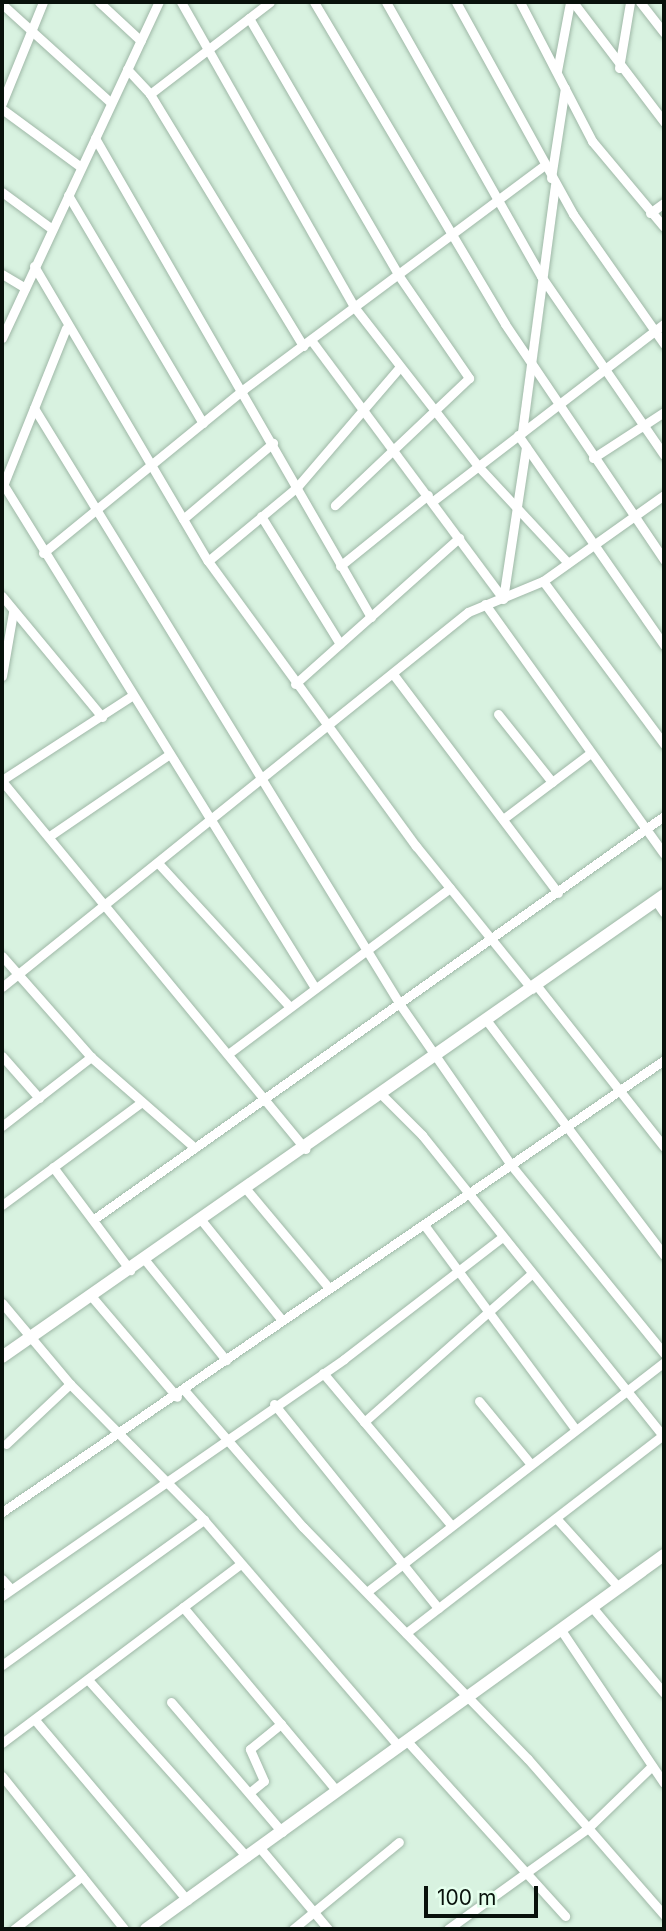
<!DOCTYPE html>
<html>
<head>
<meta charset="utf-8">
<style>
  body { margin:0 }
  #map { position:relative; width:666px; height:1931px; overflow:hidden; background:#d8f2e0; font-family:Inter,sans-serif }
  div>[style] { position:absolute }
  [style*='--x'] { left:calc(var(--x)*1px); top:calc(var(--y)*1px); width:calc(var(--w)*1px); rotate:calc(var(--a)*1deg) }
  .roads { filter:drop-shadow(0 0 2px #9fb8a7) drop-shadow(0 0 2px #9fb8a7) }
  .street>* { height:9px; margin:-4.5px; padding:0 4.5px; transform-origin:4.5px; border-radius:4.5px; background:#fff }
  .secondary>* { height:12px; margin:-6px; padding:0 6px; transform-origin:6px; border-radius:6px; background:#fff }
  span { translate:-50% -50%; white-space:nowrap; text-align:center; line-height:1.15; -webkit-text-stroke:5px #e5ffed; paint-order:stroke }
  .frame { position:absolute; inset:0; border:4px solid #08110b; pointer-events:none }
  .scale { position:absolute; left:424px; top:1886px; width:114px; height:32px; box-sizing:border-box; border:4px solid #08110b; border-top:0; padding-left:9px; font-size:21px; line-height:24px; white-space:nowrap; color:#08110b; -webkit-text-stroke:5px #e5ffed; paint-order:stroke }
</style>
</head>
<body>
<div id="map">
  <div class="roads">
    <div class="street">
      <i style="--x:99;--y:2;--w:57;--a:42.9"></i>
      <i style="--x:181;--y:2;--w:352;--a:60.4"></i>
      <i style="--x:355;--y:308;--w:200;--a:52.1"></i>
      <i style="--x:478;--y:466;--w:132;--a:47.1"></i>
      <i style="--x:314;--y:2;--w:374;--a:59.3"></i>
      <i style="--x:505;--y:324;--w:285;--a:56"></i>
      <i style="--x:386;--y:2;--w:315;--a:60.5"></i>
      <i style="--x:541;--y:276;--w:217;--a:55.5"></i>
      <i style="--x:456;--y:2;--w:242;--a:61.1"></i>
      <i style="--x:573;--y:214;--w:159;--a:55"></i>
      <i style="--x:520;--y:2;--w:157;--a:62.6"></i>
      <i style="--x:592;--y:141;--w:112;--a:50.1"></i>
      <i style="--x:573;--y:2;--w:151;--a:52.8"></i>
      <i style="--x:640;--y:2;--w:39;--a:52"></i>
      <i style="--x:2;--y:4;--w:147;--a:42.2"></i>
      <i style="--x:249;--y:18;--w:298;--a:59.8"></i>
      <i style="--x:399;--y:276;--w:124;--a:55.5"></i>
      <i style="--x:469;--y:378;--w:185;--a:136.5"></i>
      <i style="--x:619;--y:68;--w:67;--a:-80.5"></i>
      <i style="--x:127;--y:69;--w:34;--a:47"></i>
      <i style="--x:150;--y:94;--w:295;--a:58.7"></i>
      <i style="--x:557;--y:71;--w:70;--a:-79.3"></i>
      <i style="--x:150;--y:94;--w:151;--a:-37.5"></i>
      <i style="--x:2;--y:103;--w:109;--a:-67.9"></i>
      <i style="--x:2;--y:109;--w:98;--a:36.3"></i>
      <i style="--x:95;--y:138;--w:553;--a:60.05"></i>
      <i style="--x:551;--y:178;--w:91;--a:-81.2"></i>
      <i style="--x:2;--y:192;--w:62;--a:36.5"></i>
      <i style="--x:68;--y:195;--w:265;--a:59.4"></i>
      <i style="--x:650;--y:213;--w:17;--a:-36"></i>
      <i style="--x:34;--y:266;--w:342;--a:59.5"></i>
      <i style="--x:208;--y:561;--w:353;--a:53.9"></i>
      <i style="--x:416;--y:846;--w:184;--a:51"></i>
      <i style="--x:2;--y:274;--w:27;--a:31"></i>
      <i style="--x:2;--y:338;--w:371;--a:-65"></i>
      <i style="--x:311;--y:340;--w:322;--a:53.4"></i>
      <i style="--x:34;--y:408;--w:702;--a:58.46"></i>
      <i style="--x:401;--y:1006;--w:193;--a:55.3"></i>
      <i style="--x:511;--y:1165;--w:242;--a:50.9"></i>
      <i style="--x:522;--y:432;--w:249;--a:-82.4"></i>
      <i style="--x:518;--y:435;--w:256;--a:55.2"></i>
      <i style="--x:593;--y:458;--w:85;--a:-32.9"></i>
      <i style="--x:3;--y:484;--w:593;--a:58.24"></i>
      <i style="--x:2;--y:488;--w:172;--a:-68.2"></i>
      <i style="--x:433;--y:501;--w:291;--a:-37.5"></i>
      <i style="--x:261;--y:516;--w:150;--a:58.3"></i>
      <i style="--x:183;--y:519;--w:118;--a:-40.2"></i>
      <i style="--x:43;--y:553;--w:259;--a:-39.2"></i>
      <i style="--x:244;--y:389;--w:374;--a:-36.7"></i>
      <i style="--x:208;--y:561;--w:116;--a:-39.7"></i>
      <i style="--x:297;--y:487;--w:158;--a:-49.4"></i>
      <i style="--x:340;--y:566;--w:113;--a:-38.9"></i>
      <i style="--x:543;--y:581;--w:203;--a:53.4"></i>
      <i style="--x:2;--y:596;--w:157;--a:50.4"></i>
      <i style="--x:503;--y:599;--w:154;--a:-81.4"></i>
      <i style="--x:485;--y:604;--w:307;--a:54.4"></i>
      <i style="--x:393;--y:674;--w:274;--a:53"></i>
      <i style="--x:2;--y:676;--w:65;--a:-80.2"></i>
      <i style="--x:295;--y:684;--w:220;--a:-41.7"></i>
      <i style="--x:498;--y:714;--w:87;--a:51.5"></i>
      <i style="--x:2;--y:780;--w:153;--a:-33"></i>
      <i style="--x:2;--y:781;--w:477;--a:50.5"></i>
      <i style="--x:503;--y:819;--w:106;--a:-37"></i>
      <i style="--x:51;--y:835;--w:140;--a:-34.3"></i>
      <i style="--x:158;--y:863;--w:195;--a:47.5"></i>
      <i style="--x:656;--y:901;--w:14;--a:56"></i>
      <i style="--x:2;--y:956;--w:135;--a:48.6"></i>
      <i style="--x:91;--y:1057;--w:138;--a:41.2"></i>
      <i style="--x:537;--y:986;--w:205;--a:51.7"></i>
      <i style="--x:2;--y:987;--w:598;--a:-38.82"></i>
      <i style="--x:468;--y:612;--w:81;--a:-22.5"></i>
      <i style="--x:543;--y:581;--w:148;--a:-35.4"></i>
      <i style="--x:487;--y:1021;--w:293;--a:52.9"></i>
      <i style="--x:228;--y:1054;--w:277;--a:-36.8"></i>
      <i style="--x:2;--y:1056;--w:56;--a:48.6"></i>
      <i style="--x:382;--y:1095;--w:57;--a:45"></i>
      <i style="--x:422;--y:1135;--w:387;--a:51.3"></i>
      <i style="--x:2;--y:1126;--w:113;--a:-37.8"></i>
      <i style="--x:53;--y:1167;--w:129;--a:53.2"></i>
      <i style="--x:247;--y:1190;--w:128;--a:50.1"></i>
      <i style="--x:2;--y:1205;--w:170;--a:-36.4"></i>
      <i style="--x:94;--y:1219;--w:698;--a:-35.26"></i>
      <i style="--x:202;--y:1221;--w:127;--a:51.1"></i>
      <i style="--x:425;--y:1226;--w:252;--a:53.5"></i>
      <i style="--x:145;--y:1260;--w:129;--a:51"></i>
      <i style="--x:92;--y:1297;--w:131;--a:49.6"></i>
      <i style="--x:2;--y:1303;--w:106;--a:50"></i>
      <i style="--x:70;--y:1384;--w:191;--a:45.4"></i>
      <i style="--x:204;--y:1520;--w:299;--a:49.3"></i>
      <i style="--x:323;--y:1373;--w:199;--a:49.9"></i>
      <i style="--x:185;--y:1391;--w:180;--a:49.1"></i>
      <i style="--x:303;--y:1527;--w:323;--a:45.9"></i>
      <i style="--x:528;--y:1759;--w:207;--a:48.9"></i>
      <i style="--x:479;--y:1401;--w:80;--a:50.6"></i>
      <i style="--x:274;--y:1404;--w:262;--a:51.2"></i>
      <i style="--x:364;--y:1422;--w:222;--a:-41.5"></i>
      <i style="--x:6;--y:1444;--w:88;--a:-43.2"></i>
      <i style="--x:2;--y:1512;--w:802;--a:-34.32"></i>
      <i style="--x:556;--y:1518;--w:94;--a:48"></i>
      <i style="--x:2;--y:1579;--w:13;--a:48"></i>
      <i style="--x:368;--y:1591;--w:374;--a:-37.7"></i>
      <i style="--x:2;--y:1596;--w:416;--a:-34.7"></i>
      <i style="--x:344;--y:1359;--w:197;--a:-37.6"></i>
      <i style="--x:183;--y:1607;--w:240;--a:50.1"></i>
      <i style="--x:592;--y:1607;--w:112;--a:50.1"></i>
      <i style="--x:561;--y:1630;--w:184;--a:56.1"></i>
      <i style="--x:406;--y:1633;--w:326;--a:-37.6"></i>
      <i style="--x:2;--y:1665;--w:249;--a:-35.7"></i>
      <i style="--x:90;--y:1682;--w:235;--a:48.1"></i>
      <i style="--x:171;--y:1702;--w:171;--a:49.5"></i>
      <i style="--x:35;--y:1720;--w:236;--a:49.8"></i>
      <i style="--x:407;--y:1741;--w:236;--a:47.9"></i>
      <i style="--x:2;--y:1743;--w:298;--a:-36.9"></i>
      <i style="--x:2;--y:1776;--w:196;--a:51.4"></i>
      <i style="--x:249;--y:1793;--w:19;--a:-39"></i>
      <i style="--x:264;--y:1781;--w:35;--a:-114"></i>
      <i style="--x:250;--y:1749;--w:40;--a:-39"></i>
      <i style="--x:260;--y:1848;--w:106;--a:50"></i>
      <i style="--x:14;--y:1929;--w:86;--a:-37.9"></i>
      <i style="--x:293;--y:1929;--w:137;--a:-39.4"></i>
      <i style="--x:448;--y:1929;--w:173;--a:-35.8"></i>
      <i style="--x:588;--y:1828;--w:89;--a:-44.1"></i>
    </div>
    <div class="secondary">
      <i style="--x:2;--y:1357;--w:807;--a:-34.91"></i>
      <i style="--x:146;--y:1929;--w:639;--a:-35.83"></i>
    </div>
  </div>
  <div class="frame"></div>
  <div class="scale">100 m</div>
</div>
</body>
</html>
